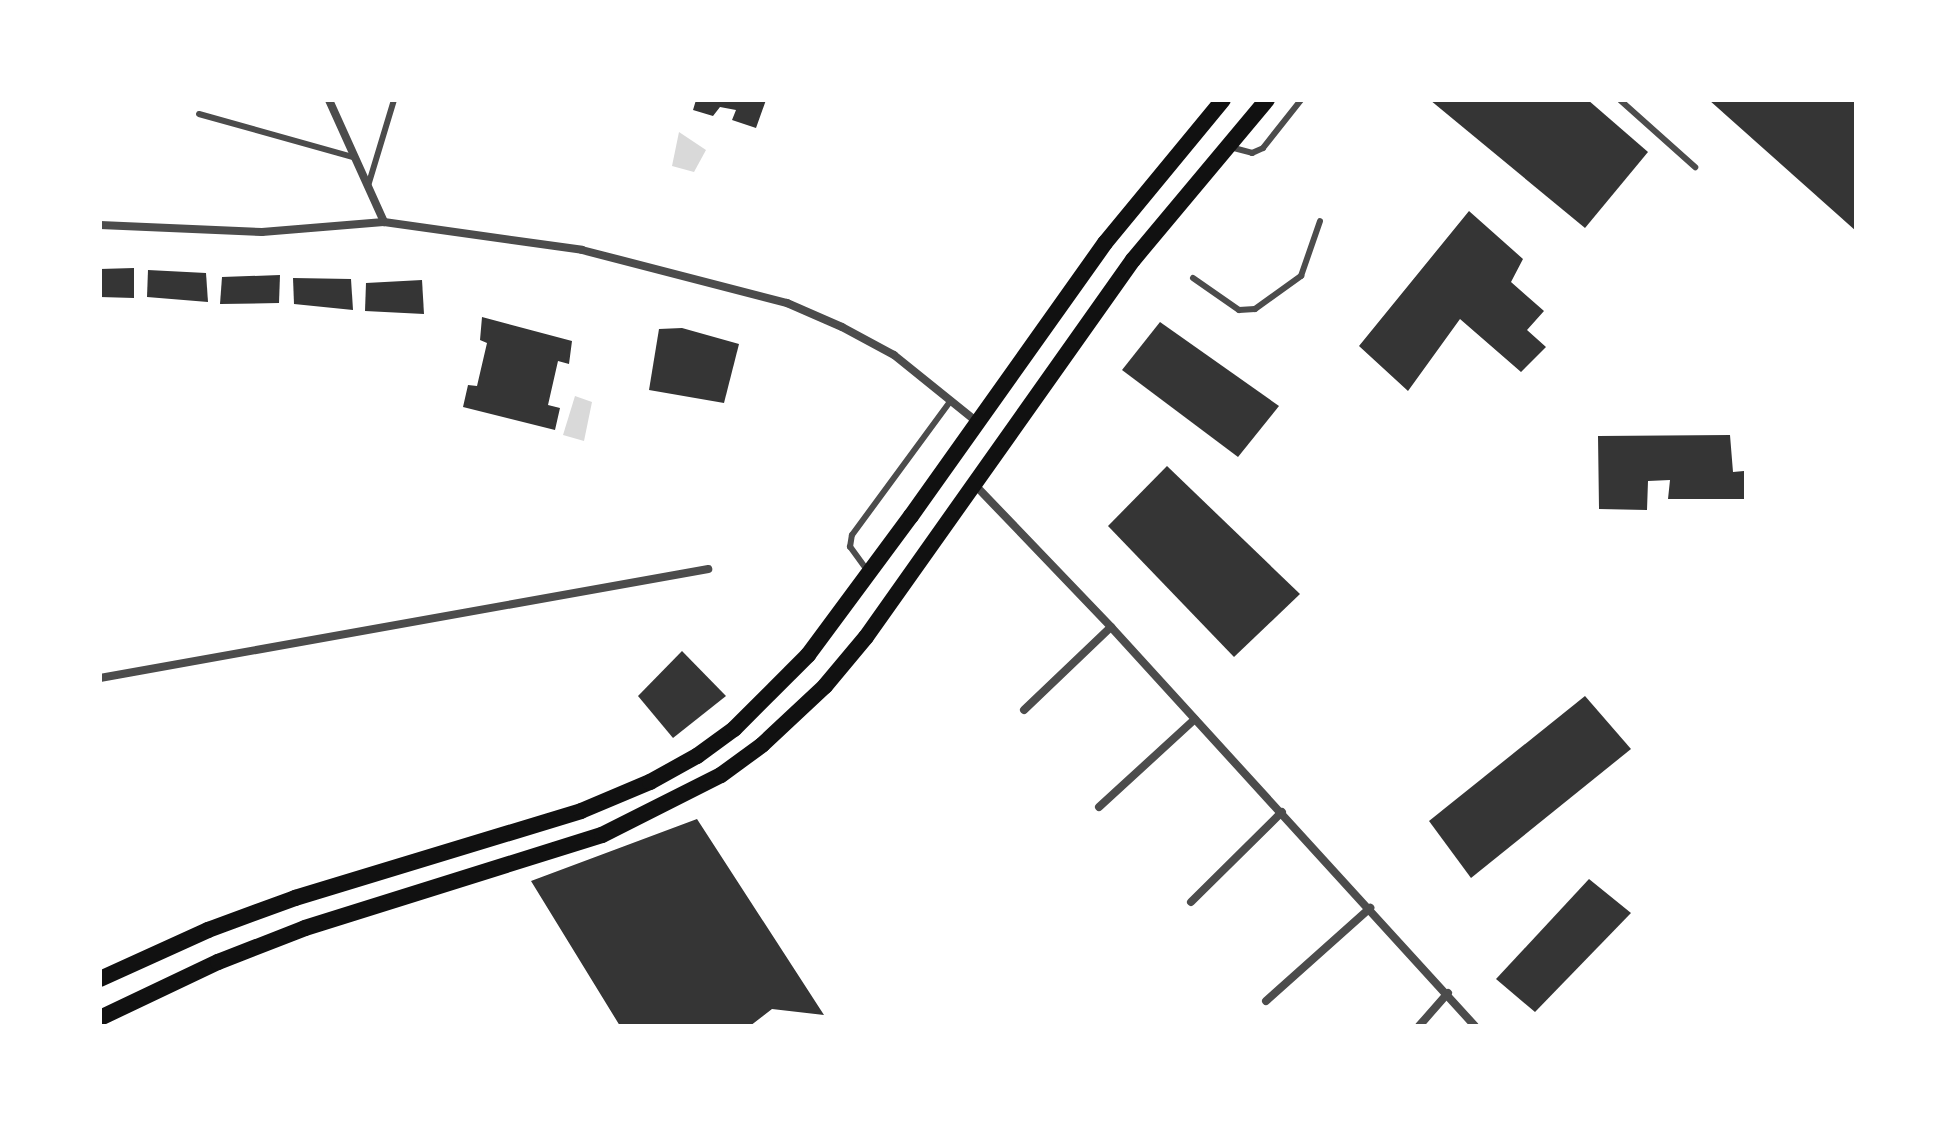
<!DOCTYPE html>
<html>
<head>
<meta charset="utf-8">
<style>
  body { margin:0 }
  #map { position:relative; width:1956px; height:1126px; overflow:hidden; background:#fff; font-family:"Titillium Web",sans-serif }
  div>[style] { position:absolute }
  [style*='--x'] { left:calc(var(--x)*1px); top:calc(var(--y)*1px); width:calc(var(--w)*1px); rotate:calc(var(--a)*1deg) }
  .water>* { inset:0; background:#d9d9d9 }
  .building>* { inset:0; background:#353535 }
  .service>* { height:6px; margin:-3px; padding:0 3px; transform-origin:3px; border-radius:3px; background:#4c4c4c }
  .minor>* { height:8px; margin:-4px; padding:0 4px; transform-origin:4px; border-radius:4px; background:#4c4c4c }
  .secondary>* { height:16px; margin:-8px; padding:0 8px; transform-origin:8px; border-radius:8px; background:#111 }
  span { translate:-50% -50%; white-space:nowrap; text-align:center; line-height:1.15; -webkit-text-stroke:7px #fff; paint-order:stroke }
  .frame { position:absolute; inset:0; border:102px solid #fff; pointer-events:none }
</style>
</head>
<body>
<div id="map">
  <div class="water">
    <i style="clip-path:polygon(679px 132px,706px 150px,694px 172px,672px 166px)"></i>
    <i style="clip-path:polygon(575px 396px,592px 402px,584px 441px,563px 435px)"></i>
  </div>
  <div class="building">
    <i style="clip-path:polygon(696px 100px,766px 100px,756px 128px,732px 120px,736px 110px,720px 107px,713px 116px,693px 110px)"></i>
    <i style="clip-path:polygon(1430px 100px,1588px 100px,1648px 152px,1585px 228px)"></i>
    <i style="clip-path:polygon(1709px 100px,1856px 100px,1856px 231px)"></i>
    <i style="clip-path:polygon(1469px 211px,1523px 259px,1511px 282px,1544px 311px,1527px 330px,1546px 347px,1521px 372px,1460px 319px,1408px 391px,1359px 346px)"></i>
    <i style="clip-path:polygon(134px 268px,134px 298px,100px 297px,100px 269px)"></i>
    <i style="clip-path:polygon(148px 270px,206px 273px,208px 302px,147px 297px)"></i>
    <i style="clip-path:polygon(280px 275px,279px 303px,220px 304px,222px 277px)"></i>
    <i style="clip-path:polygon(293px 278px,351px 279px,353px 310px,294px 304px)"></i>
    <i style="clip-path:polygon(422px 280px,424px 314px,365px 311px,366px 283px)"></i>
    <i style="clip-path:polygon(482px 317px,572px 341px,569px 364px,558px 361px,548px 405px,560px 408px,555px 430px,463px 407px,468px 385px,477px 386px,487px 343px,480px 340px)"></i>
    <i style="clip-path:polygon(1160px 322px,1279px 406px,1238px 457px,1122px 370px)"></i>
    <i style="clip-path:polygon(682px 328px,739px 344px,724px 403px,649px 390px,659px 329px)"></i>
    <i style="clip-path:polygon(1730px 435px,1733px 472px,1744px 471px,1744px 499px,1668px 499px,1670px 480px,1648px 481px,1647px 510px,1599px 509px,1598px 436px)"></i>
    <i style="clip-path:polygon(1167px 466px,1300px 594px,1234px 657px,1108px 526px)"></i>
    <i style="clip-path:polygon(682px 651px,726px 696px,673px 738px,638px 696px)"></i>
    <i style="clip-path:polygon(1585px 696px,1631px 749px,1471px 878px,1429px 821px)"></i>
    <i style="clip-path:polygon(697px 819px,824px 1015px,772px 1009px,750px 1026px,620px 1026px,531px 881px)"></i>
    <i style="clip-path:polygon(1589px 879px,1631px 913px,1535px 1012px,1496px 979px)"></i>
  </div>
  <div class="service">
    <i style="--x:1620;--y:100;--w:101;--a:41.8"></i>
    <i style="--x:199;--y:114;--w:160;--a:15.6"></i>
    <i style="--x:1230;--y:147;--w:23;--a:15"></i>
    <i style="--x:1252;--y:153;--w:12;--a:-24"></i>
    <i style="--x:1263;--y:148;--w:61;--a:-51.6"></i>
    <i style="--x:368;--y:186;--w:90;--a:-73.2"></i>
    <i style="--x:1193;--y:278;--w:56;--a:34.8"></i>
    <i style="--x:1239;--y:310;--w:16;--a:-4"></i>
    <i style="--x:1255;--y:309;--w:57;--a:-35.7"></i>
    <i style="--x:1301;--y:276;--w:58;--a:-70.9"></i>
    <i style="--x:867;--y:570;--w:29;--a:-126"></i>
    <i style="--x:850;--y:547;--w:12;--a:-81"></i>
    <i style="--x:852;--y:535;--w:167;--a:-53.7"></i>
  </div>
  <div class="minor">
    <i style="--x:329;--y:100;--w:134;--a:65.7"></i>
    <i style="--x:100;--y:225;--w:162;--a:2.5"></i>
    <i style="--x:262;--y:232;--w:122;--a:-4.7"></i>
    <i style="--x:384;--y:222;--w:200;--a:8"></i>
    <i style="--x:582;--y:250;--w:212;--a:14.5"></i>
    <i style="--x:787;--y:303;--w:60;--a:23.6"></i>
    <i style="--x:842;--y:327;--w:59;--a:28.3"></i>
    <i style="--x:894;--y:355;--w:107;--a:38.9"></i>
    <i style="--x:975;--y:485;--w:197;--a:46.2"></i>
    <i style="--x:1111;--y:627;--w:540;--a:47.63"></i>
    <i style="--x:100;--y:678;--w:618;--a:-10.16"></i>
    <i style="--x:1024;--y:710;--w:120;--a:-43.7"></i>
    <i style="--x:1099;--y:807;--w:130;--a:-42.5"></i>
    <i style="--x:1191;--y:902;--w:128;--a:-44.7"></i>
    <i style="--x:1266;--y:1001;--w:140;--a:-41.8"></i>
    <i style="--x:1419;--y:1026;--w:44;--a:-48.7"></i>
  </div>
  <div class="secondary">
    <i style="--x:100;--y:979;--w:119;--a:-24.4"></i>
    <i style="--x:208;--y:930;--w:93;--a:-20.2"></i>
    <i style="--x:295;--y:898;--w:299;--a:-16.9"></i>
    <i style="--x:581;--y:811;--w:75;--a:-22.8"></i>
    <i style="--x:650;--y:782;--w:54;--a:-29"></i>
    <i style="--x:697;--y:756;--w:46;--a:-36.1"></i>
    <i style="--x:734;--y:729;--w:105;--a:-45"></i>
    <i style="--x:808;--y:655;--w:173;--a:-53.5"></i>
    <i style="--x:911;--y:516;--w:335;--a:-54.6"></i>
    <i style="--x:1105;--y:243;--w:185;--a:-50.5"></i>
    <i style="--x:100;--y:1018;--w:131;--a:-25.4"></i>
    <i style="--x:218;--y:962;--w:93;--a:-21.3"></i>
    <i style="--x:305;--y:928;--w:311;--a:-17.4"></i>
    <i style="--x:602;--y:835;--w:133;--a:-26.8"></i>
    <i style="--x:721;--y:775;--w:51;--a:-36.2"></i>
    <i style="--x:762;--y:745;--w:86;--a:-43.1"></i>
    <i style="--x:825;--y:686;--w:64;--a:-50.1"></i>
    <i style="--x:866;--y:637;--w:462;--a:-54.7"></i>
    <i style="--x:1133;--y:260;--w:209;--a:-50.1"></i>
  </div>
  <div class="frame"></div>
</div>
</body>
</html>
